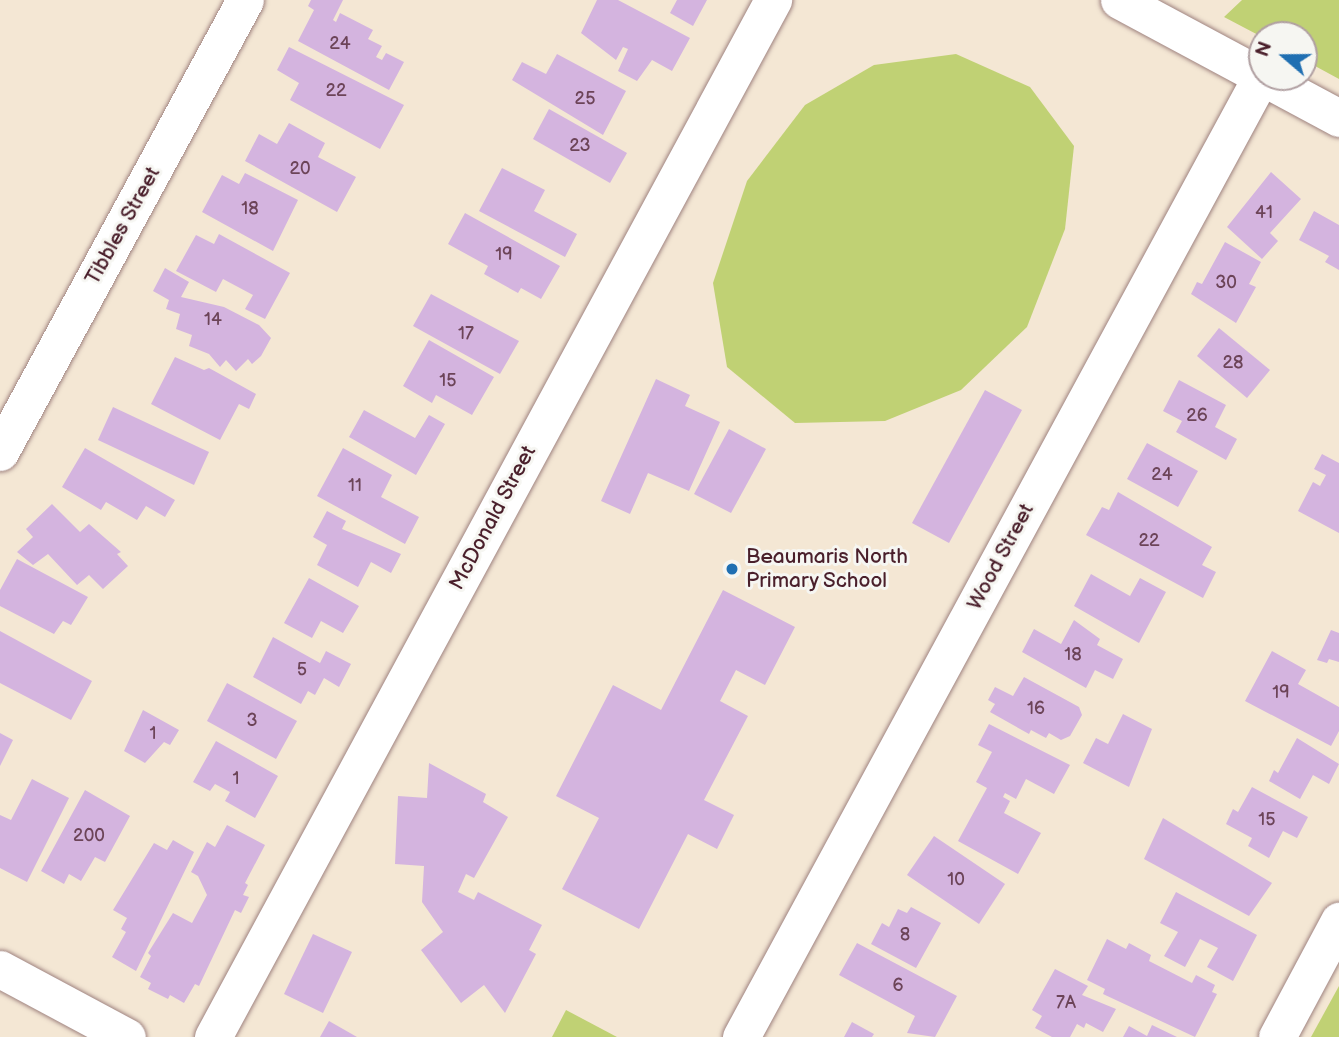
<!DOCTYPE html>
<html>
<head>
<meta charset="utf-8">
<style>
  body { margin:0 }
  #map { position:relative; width:1339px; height:1037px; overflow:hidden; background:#f4e7d4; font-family:"Balsamiq Sans",sans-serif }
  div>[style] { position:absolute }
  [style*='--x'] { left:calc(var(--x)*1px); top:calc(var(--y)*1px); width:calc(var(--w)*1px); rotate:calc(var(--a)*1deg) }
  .green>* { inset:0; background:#c0d174 }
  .building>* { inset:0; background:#d4b4df }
  .roads { filter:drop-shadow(0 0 2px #9f8380) drop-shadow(0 0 2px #9f8380) }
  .minor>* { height:37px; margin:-18.5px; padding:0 18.5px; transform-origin:18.5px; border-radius:18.5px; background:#fff }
  .dots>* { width:19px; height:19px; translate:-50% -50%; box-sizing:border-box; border:4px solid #f6f6f2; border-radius:50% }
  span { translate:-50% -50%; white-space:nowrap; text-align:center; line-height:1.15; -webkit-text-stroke:6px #f6f6f2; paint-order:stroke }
  .number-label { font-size:18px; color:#6c4458 }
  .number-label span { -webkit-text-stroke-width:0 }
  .street-label { font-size:21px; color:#4a1f2b }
  .poi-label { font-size:21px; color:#4a1f2b }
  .left { translate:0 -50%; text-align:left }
  .north { position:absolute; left:1248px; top:21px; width:70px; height:70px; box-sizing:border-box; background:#f6f6f2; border:2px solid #b1a0a2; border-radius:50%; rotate:290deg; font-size:19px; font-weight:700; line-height:28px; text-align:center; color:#4a1f2b }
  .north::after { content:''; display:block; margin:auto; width:24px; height:32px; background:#1f6fb2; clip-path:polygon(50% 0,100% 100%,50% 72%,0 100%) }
</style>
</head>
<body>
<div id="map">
  <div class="green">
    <i style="clip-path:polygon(1242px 0,1339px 0,1339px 79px,1304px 60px,1304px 35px,1262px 37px,1224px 17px)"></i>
    <i style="clip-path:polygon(956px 54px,1030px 87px,1074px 146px,1065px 229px,1027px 327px,961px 390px,885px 421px,795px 423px,727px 367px,713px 283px,747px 181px,805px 105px,874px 65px)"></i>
    <i style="clip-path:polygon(1339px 986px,1339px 1037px,1311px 1037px)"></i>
    <i style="clip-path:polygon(566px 1010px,617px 1037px,552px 1037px)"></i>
  </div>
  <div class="building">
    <i style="clip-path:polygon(311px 0,343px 0,333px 20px,336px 22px,340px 13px,373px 30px,368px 39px,382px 46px,376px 57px,382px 60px,386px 53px,404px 62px,389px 90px,298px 41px,314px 10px,308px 6px)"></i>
    <i style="clip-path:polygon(597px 0,618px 0,690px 38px,672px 71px,652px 60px,637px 81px,618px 71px,628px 49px,623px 47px,616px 60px,581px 33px)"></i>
    <i style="clip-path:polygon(677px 0,707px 0,693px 26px,670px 13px)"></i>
    <i style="clip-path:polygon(289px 47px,404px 105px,380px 149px,290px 100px,299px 83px,277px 70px)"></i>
    <i style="clip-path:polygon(557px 54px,626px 91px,603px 135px,512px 80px,522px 62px,546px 74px)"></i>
    <i style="clip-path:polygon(549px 109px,627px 153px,610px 183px,533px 139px)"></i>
    <i style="clip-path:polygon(289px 123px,325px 143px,318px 157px,356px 177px,337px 212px,245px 161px,259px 134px,277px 144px)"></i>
    <i style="clip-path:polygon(502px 168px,545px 190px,534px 211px,577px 234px,565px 257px,479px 211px)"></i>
    <i style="clip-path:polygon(1271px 172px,1301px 199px,1270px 233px,1278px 241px,1262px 259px,1227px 227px)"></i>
    <i style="clip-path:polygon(245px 173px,298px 200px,273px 251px,202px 212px,222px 175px,239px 184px)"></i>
    <i style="clip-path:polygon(1314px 211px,1339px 225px,1339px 270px,1325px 262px,1329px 256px,1299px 240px)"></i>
    <i style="clip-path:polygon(465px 213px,560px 266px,541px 299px,521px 288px,518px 293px,484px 274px,488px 266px,448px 244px)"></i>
    <i style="clip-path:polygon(219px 234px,290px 273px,265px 319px,245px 309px,253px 295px,223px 279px,216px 292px,176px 271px,196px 235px,214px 244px)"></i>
    <i style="clip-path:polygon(1225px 242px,1261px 262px,1249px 284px,1256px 287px,1236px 323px,1191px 294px,1197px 282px,1202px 284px)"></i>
    <i style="clip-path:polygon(165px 268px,189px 282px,181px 297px,224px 307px,259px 325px,271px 338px,261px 356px,252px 364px,248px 359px,236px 371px,226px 360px,220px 367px,209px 354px,189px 346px,192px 335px,176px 329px,180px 314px,166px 309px,169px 300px,153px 291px)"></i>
    <i style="clip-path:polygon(431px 294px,519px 341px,500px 374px,413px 326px)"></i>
    <i style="clip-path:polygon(1219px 328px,1270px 370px,1247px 398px,1197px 356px)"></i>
    <i style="clip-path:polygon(429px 340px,494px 377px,472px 415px,436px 395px,432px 403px,403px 386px)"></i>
    <i style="clip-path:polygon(175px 357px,204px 370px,209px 368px,256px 394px,249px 409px,239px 404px,220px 440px,151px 404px)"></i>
    <i style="clip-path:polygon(656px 379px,690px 395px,685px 406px,720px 422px,689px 491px,648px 473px,630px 514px,601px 501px)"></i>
    <i style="clip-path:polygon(1179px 380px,1226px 405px,1215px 427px,1237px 439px,1226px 460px,1176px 432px,1182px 421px,1163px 411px)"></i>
    <i style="clip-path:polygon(985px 390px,1022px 410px,949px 543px,912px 523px)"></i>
    <i style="clip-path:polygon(113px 407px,209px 452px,194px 485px,98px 440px)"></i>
    <i style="clip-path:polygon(364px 410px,415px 438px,429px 415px,445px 424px,416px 475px,349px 437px)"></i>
    <i style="clip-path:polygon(729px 429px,766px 449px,731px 513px,694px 494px)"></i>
    <i style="clip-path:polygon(1147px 443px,1198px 471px,1178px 507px,1127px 479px)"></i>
    <i style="clip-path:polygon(85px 448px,175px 500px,165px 517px,146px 506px,137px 520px,106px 502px,101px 510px,62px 487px)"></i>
    <i style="clip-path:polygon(343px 448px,392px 475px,381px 497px,419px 517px,405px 544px,317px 496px)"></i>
    <i style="clip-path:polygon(1322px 454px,1339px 463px,1339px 533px,1298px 511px,1313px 482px,1320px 486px,1326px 475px,1314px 469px)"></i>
    <i style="clip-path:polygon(1118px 492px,1212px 547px,1202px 565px,1216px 572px,1203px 598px,1086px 535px,1102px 507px,1109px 510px)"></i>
    <i style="clip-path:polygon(52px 504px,80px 532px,89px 524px,121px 552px,117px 554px,128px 566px,103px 589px,89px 575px,77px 585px,48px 554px,33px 565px,17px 552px,33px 537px,26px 529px)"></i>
    <i style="clip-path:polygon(327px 511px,346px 521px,342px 529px,401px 554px,391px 573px,371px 562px,358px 587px,317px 565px,327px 545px,313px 537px)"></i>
    <i style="clip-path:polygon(17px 559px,88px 597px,71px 625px,63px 621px,54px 634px,0 606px,0 590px)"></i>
    <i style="clip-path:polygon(1091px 574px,1130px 596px,1140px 578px,1166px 592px,1139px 643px,1074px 606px)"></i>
    <i style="clip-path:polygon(309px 578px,359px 606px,343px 633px,321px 621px,312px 638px,284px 623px)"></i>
    <i style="clip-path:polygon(723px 590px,795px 627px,765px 685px,736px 670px,720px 701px,748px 716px,704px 800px,734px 815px,717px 849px,688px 834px,639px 929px,562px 889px,599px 818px,556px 796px,613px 685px,661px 710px)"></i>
    <i style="clip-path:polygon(1074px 620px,1100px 639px,1097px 645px,1123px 659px,1113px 679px,1095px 670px,1086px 688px,1022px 652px,1034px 629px,1061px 644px)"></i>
    <i style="clip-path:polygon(1331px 630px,1339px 633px,1339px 662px,1329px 659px,1327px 663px,1317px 660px)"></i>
    <i style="clip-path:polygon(0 631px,92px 681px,71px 720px,0 683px)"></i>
    <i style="clip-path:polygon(273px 637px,320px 663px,326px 651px,351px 664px,339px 687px,324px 678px,315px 695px,308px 691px,301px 704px,253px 677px)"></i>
    <i style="clip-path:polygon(1272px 651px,1306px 670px,1298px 684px,1339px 707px,1339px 731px,1331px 746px,1245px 701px)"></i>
    <i style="clip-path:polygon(1024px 677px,1079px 707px,1082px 715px,1070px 736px,1061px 740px,1049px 733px,1046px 738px,1031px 730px,1029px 734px,990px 712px,995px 704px,988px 700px,995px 687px,1013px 696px)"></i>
    <i style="clip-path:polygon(227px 683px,297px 721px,276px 759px,207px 721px)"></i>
    <i style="clip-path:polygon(143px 710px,179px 730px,170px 745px,164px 742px,145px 763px,124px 751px)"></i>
    <i style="clip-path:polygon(1123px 714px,1152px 729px,1129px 787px,1083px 763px,1096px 738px,1108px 744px)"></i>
    <i style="clip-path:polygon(989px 724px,1070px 765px,1054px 794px,1026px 779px,1016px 799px,1005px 793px,1003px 797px,1010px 801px,1004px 813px,1041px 833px,1018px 874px,958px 841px,987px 788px,976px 782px,992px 752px,978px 745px)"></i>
    <i style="clip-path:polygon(0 733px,13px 740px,0 766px)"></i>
    <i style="clip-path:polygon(1297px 738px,1339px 764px,1329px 784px,1313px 775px,1300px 799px,1269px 781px,1274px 770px,1278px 773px)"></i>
    <i style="clip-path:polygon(216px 741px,278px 776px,255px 818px,225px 801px,230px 792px,215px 784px,210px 791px,193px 782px)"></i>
    <i style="clip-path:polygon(429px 763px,486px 794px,483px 802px,508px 817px,474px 878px,466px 874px,458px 892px,474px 900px,478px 892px,542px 925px,529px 950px,536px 954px,505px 1013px,484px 985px,461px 1003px,421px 950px,443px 932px,422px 902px,424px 866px,395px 864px,398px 796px,427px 798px)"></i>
    <i style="clip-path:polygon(32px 779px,69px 798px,27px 882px,0 868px,0 815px,11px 820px)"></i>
    <i style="clip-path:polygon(1252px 787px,1308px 817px,1297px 838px,1283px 831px,1269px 858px,1248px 846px,1252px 838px,1226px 824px,1233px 809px,1238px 812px)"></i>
    <i style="clip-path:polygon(85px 790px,130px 816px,105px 862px,95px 857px,81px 881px,69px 874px,64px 884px,41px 871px)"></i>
    <i style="clip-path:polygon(1163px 818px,1272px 883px,1249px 916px,1144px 859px)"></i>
    <i style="clip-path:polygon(227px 825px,265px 845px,245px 883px,248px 885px,243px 895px,249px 897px,241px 913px,235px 910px,199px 986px,195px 984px,184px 1003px,170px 995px,168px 999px,148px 989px,151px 983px,140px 977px,151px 956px,148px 953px,173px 913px,192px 923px,207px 895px,198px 876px,191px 872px,207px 842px,215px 847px)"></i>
    <i style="clip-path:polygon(934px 836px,1005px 884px,979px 924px,907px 875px)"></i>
    <i style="clip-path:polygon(173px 840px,194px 852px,136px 971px,112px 957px,126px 932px,121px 929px,127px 918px,113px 910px,154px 843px,167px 850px)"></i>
    <i style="clip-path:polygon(1176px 892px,1257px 935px,1233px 981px,1207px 967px,1218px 948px,1200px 939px,1185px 967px,1164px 956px,1178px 932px,1160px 923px)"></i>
    <i style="clip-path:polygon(911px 907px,941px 923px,916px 968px,871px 944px,882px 923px,889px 927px,898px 909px,907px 913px)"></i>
    <i style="clip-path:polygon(313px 934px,352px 952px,323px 1013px,284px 994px)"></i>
    <i style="clip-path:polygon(1107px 939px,1126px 949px,1129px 943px,1151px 955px,1149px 961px,1192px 983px,1196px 975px,1215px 985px,1212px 992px,1217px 994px,1195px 1037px,1103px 994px,1105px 989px,1087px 980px)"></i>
    <i style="clip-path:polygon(857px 943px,957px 996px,935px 1037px,907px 1033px,915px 1016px,839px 975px)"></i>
    <i style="clip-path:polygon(1055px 969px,1088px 986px,1082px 995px,1116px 1009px,1103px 1032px,1086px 1023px,1084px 1028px,1077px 1024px,1070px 1037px,1052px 1037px,1035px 1028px,1042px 1016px,1032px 1010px)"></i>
    <i style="clip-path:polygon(329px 1021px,357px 1037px,320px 1037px)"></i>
    <i style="clip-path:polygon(852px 1022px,874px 1034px,872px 1037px,844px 1037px)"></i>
    <i style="clip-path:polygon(1152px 1025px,1177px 1037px,1123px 1037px,1129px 1026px,1147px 1036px)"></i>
  </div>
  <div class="roads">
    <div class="minor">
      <i style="--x:1119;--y:0;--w:250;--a:28.2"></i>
      <i style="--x:0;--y:452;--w:514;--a:-61.54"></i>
      <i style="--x:0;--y:969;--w:144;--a:28.2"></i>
      <i style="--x:213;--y:1037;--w:1179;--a:-61.63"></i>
      <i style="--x:741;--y:1037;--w:1092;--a:-61.56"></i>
      <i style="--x:1277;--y:1037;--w:132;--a:-61.9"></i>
    </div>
  </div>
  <div class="dots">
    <i style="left:732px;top:569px;background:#1f6fb2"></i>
  </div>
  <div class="number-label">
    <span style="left:340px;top:44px">24</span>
    <span style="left:336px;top:91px">22</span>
    <span style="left:585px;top:99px">25</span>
    <span style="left:580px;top:146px">23</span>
    <span style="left:300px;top:169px">20</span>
    <span style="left:250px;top:209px">18</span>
    <span style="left:1264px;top:213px">41</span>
    <span style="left:504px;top:255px">19</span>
    <span style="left:1226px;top:283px">30</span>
    <span style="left:213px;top:320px">14</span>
    <span style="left:466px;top:334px">17</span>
    <span style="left:1233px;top:363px">28</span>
    <span style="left:448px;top:381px">15</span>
    <span style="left:1197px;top:416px">26</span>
    <span style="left:1162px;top:475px">24</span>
    <span style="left:355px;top:486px">11</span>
    <span style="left:1149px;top:541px">22</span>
    <span style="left:1073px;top:655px">18</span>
    <span style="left:302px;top:670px">5</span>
    <span style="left:1281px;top:693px">19</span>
    <span style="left:1036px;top:709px">16</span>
    <span style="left:252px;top:721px">3</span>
    <span style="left:153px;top:734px">1</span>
    <span style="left:236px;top:779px">1</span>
    <span style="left:1267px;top:820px">15</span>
    <span style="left:89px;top:836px">200</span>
    <span style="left:956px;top:880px">10</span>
    <span style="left:905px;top:935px">8</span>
    <span style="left:898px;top:986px">6</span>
    <span style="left:1066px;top:1003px">7A</span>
  </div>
  <div class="street-label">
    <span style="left:123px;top:226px;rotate:-61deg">Tibbles Street</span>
    <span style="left:493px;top:518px;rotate:-62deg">McDonald Street</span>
    <span style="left:1001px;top:557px;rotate:-62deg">Wood Street</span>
  </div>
  <div class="poi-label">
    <span class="left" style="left:746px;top:569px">Beaumaris North<br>Primary School</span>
  </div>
  <div class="north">N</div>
</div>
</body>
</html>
